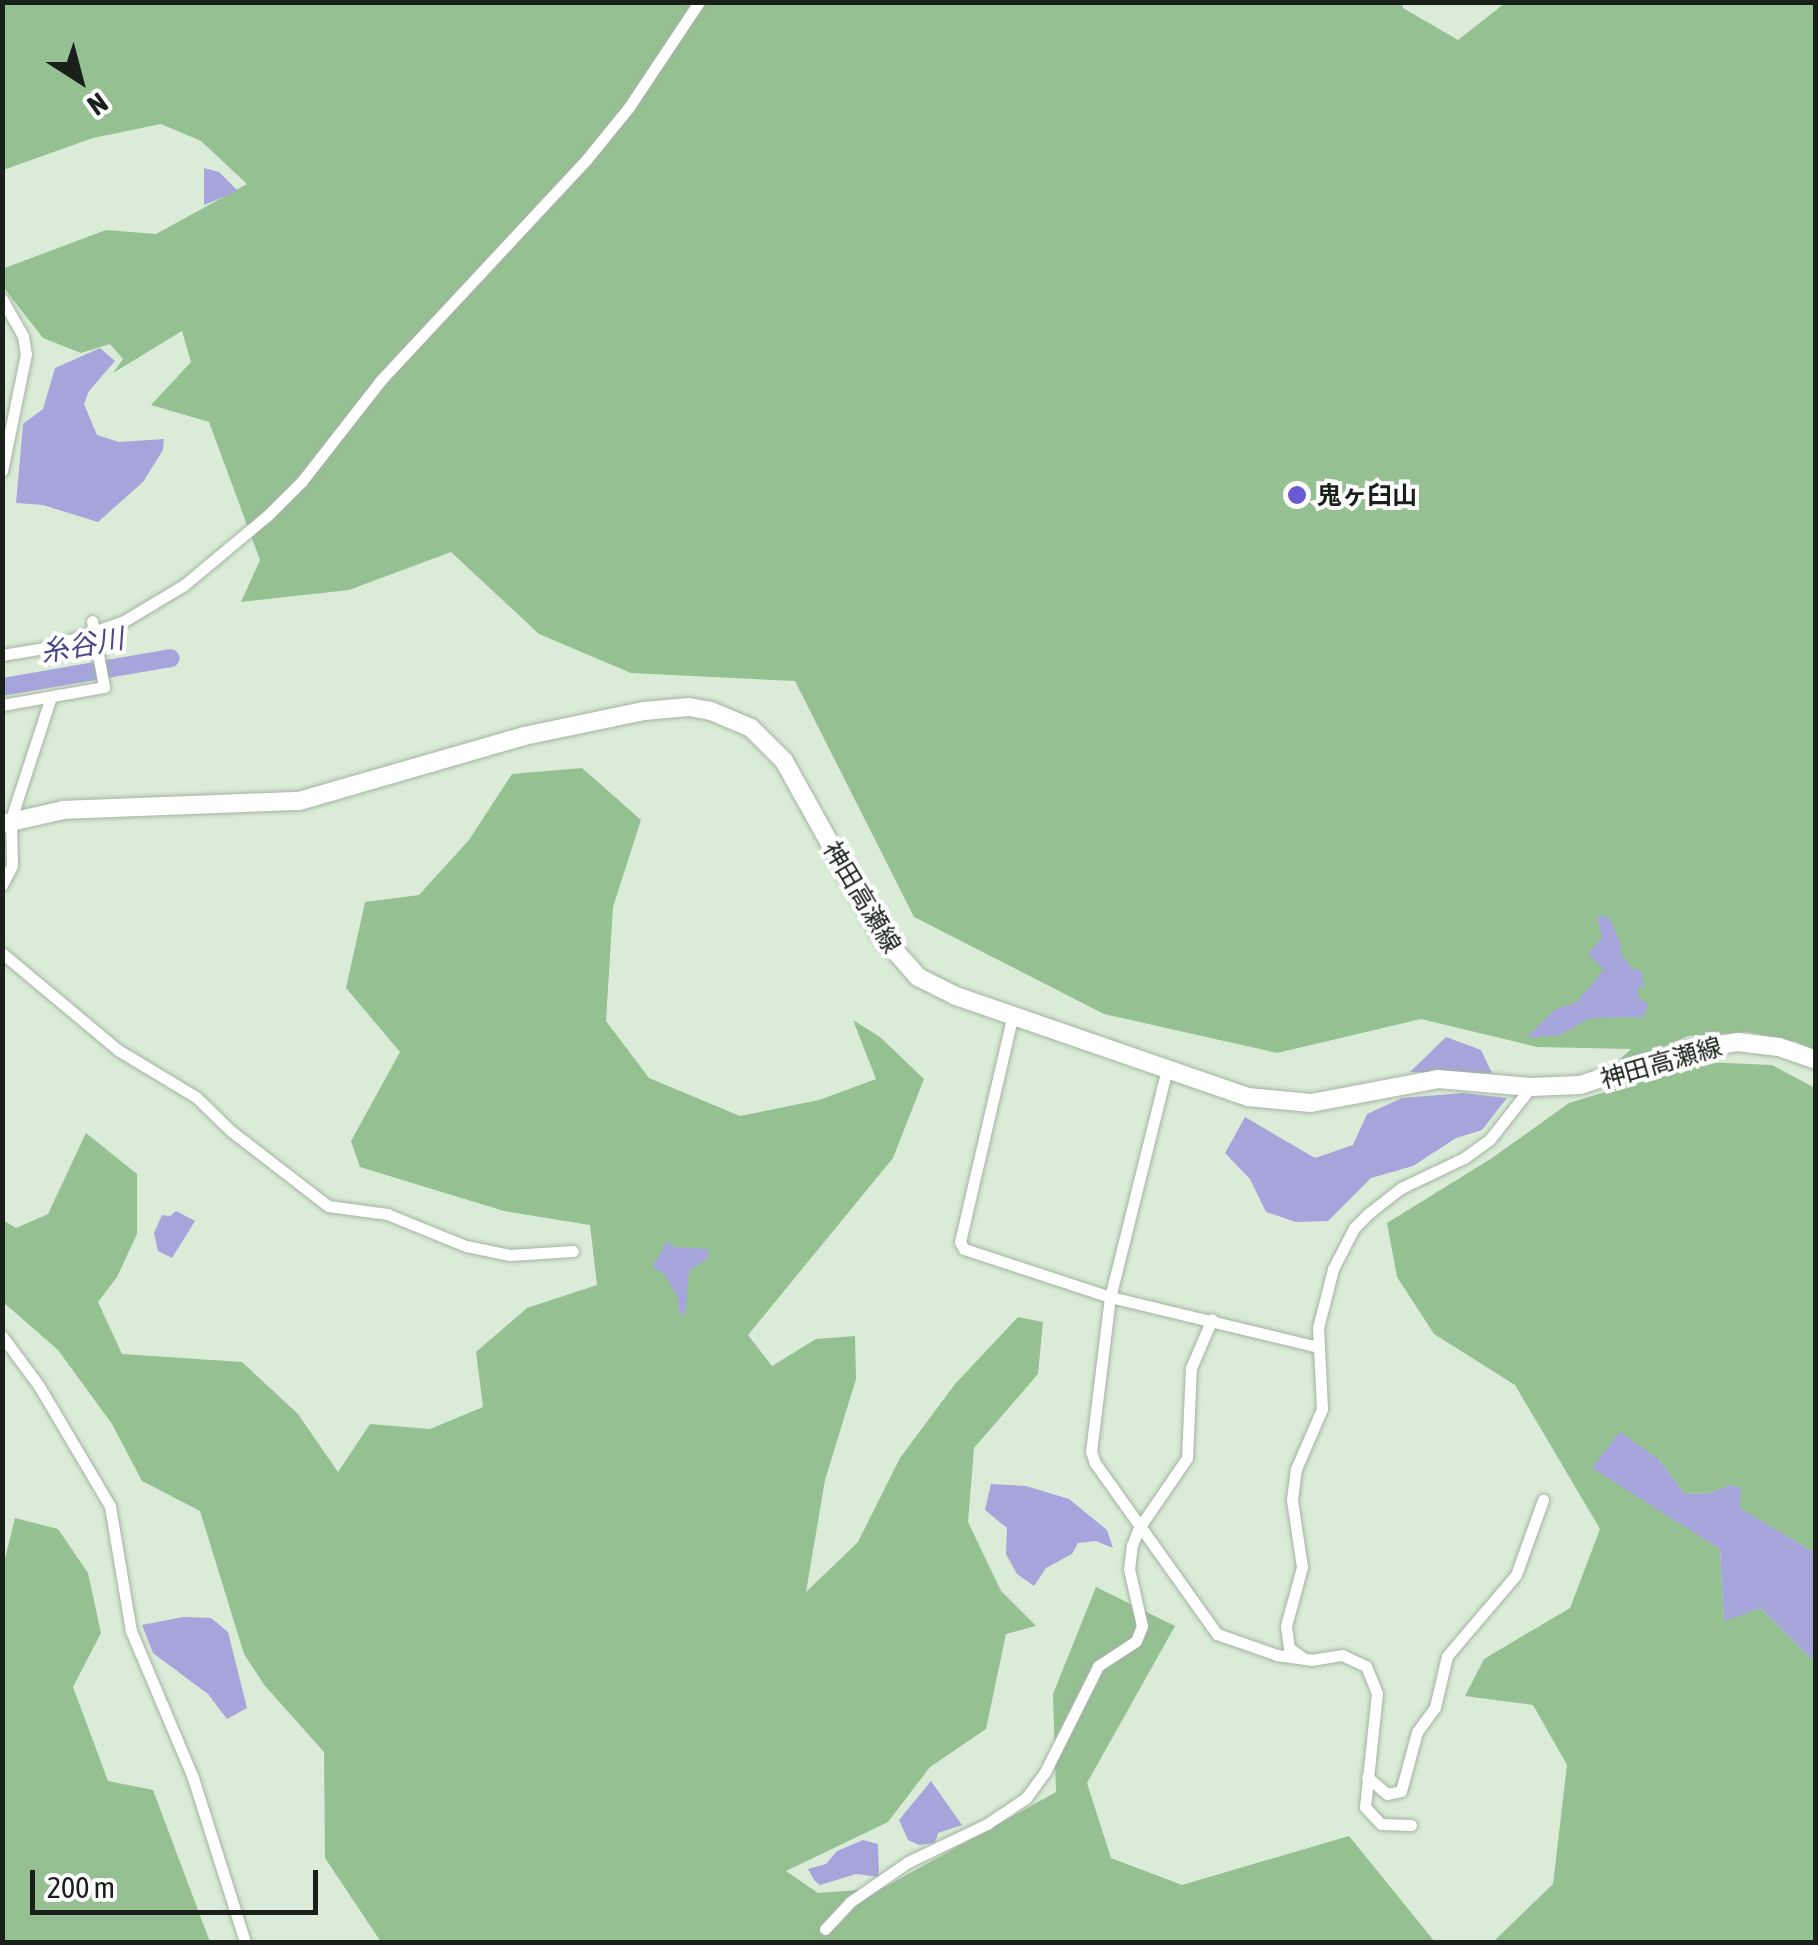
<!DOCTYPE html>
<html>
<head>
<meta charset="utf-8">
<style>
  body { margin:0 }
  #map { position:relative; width:1818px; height:1945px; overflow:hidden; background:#daecd8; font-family:"Asap Condensed","Noto Sans JP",sans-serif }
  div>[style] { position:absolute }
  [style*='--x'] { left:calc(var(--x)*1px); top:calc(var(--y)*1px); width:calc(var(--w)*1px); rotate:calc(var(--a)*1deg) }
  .forest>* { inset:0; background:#95c092 }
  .water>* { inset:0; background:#a5a5dc }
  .river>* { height:18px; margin:-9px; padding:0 9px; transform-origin:9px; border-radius:9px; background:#a5a5dc }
  .roads { filter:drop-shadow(0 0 2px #a3b4a1) drop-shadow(0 0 2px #a3b4a1) }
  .minor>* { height:11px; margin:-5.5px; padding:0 5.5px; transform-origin:5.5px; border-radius:5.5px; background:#fff }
  .secondary>* { height:18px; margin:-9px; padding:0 9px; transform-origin:9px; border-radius:9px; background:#fff }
  .dots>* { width:28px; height:28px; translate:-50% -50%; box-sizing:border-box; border:5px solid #fff; border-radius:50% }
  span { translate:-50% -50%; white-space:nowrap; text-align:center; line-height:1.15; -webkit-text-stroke:8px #fff; paint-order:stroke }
  .poi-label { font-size:25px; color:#192019; font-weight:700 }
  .left { translate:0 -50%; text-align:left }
  .street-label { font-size:25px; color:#192019 }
  .water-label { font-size:28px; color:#4b468a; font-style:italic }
  .frame { position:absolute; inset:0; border:5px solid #192019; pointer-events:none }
  .north { position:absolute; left:30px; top:30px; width:100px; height:100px; -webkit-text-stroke:8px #fff; paint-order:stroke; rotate:144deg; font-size:28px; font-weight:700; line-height:40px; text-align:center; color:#192019 }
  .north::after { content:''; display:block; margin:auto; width:35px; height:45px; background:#192019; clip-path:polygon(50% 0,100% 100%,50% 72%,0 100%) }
  .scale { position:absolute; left:30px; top:1870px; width:288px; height:45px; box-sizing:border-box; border:5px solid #192019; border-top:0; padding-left:12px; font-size:30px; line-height:35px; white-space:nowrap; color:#192019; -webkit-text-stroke:8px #fff; paint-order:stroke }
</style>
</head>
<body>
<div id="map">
  <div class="forest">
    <i style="clip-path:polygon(1402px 2px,1403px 8px,1458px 40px,1505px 3px,1815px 3px,1815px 1053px,1798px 1042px,1747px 1032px,1688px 1036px,1607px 1071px,1631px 1049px,1537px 1047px,1421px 1019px,1277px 1053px,1104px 1014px,914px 917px,795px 681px,631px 673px,539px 634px,451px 552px,349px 590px,241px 602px,260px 560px,209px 422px,151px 405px,191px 362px,182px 331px,113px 373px,123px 359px,110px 344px,81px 353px,43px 338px,3px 287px,2px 269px,106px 230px,156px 234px,247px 184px,201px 141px,161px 124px,93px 138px,3px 170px,3px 3px)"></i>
    <i style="clip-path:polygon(582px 768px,641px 820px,613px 907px,606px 1021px,649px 1078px,740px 1116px,819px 1100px,876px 1079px,853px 1020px,880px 1037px,924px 1079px,893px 1158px,748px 1335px,772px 1366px,816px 1339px,855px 1336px,856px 1379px,825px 1480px,806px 1592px,858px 1542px,900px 1458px,955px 1384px,1018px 1317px,1043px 1322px,1038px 1374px,974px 1448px,968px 1522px,1001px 1591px,1036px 1626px,1006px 1634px,986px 1729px,930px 1767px,888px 1822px,786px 1871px,818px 1893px,883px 1888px,1056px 1792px,1053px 1694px,1096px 1587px,1175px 1626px,1087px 1783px,1111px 1858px,1182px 1885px,1349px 1836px,1435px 1942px,381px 1942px,325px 1858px,324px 1752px,265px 1686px,244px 1654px,200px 1511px,142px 1481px,112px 1424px,58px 1350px,3px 1302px,3px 1220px,16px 1228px,48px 1214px,86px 1133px,137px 1174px,137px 1234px,117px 1277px,98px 1302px,122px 1354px,242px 1362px,298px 1414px,338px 1472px,370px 1424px,430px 1429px,483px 1407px,476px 1352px,527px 1308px,597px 1285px,590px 1225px,504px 1211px,360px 1167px,351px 1141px,400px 1052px,346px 988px,365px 902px,419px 895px,469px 840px,512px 774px)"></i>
    <i style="clip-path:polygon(1704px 1062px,1772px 1065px,1815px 1088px,1815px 1553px,1739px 1508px,1731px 1485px,1709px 1493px,1685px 1494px,1658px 1459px,1593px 1467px,1720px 1549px,1724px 1620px,1761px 1608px,1815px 1662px,1815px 1942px,1493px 1942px,1553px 1884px,1567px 1765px,1533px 1705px,1465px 1696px,1484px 1659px,1570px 1608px,1600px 1529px,1515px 1385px,1434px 1334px,1397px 1277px,1387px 1223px,1492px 1158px,1569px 1103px)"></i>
    <i style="clip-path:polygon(15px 1518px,58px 1529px,88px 1573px,101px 1633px,73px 1687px,108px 1781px,153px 1790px,210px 1942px,3px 1942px,2px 1571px)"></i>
  </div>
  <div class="water">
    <i style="clip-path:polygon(204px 168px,219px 172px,238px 191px,204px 205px)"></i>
    <i style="clip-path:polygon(100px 348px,115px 361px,89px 391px,84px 404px,97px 435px,119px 442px,164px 439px,163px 450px,143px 482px,98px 522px,43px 505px,16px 503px,23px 424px,43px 409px,55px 368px)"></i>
    <i style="clip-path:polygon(1597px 916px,1609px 917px,1621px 944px,1620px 953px,1633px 969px,1641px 970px,1644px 986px,1638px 988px,1638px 997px,1649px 1005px,1642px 1017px,1589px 1018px,1561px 1035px,1526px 1038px,1556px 1009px,1577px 1002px,1604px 970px,1588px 954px,1602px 938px)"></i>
    <i style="clip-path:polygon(1446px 1037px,1481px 1050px,1492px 1073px,1410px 1072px)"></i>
    <i style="clip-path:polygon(1463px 1093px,1507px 1098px,1482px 1130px,1456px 1138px,1413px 1166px,1371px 1178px,1328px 1221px,1296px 1222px,1266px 1212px,1250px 1179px,1225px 1153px,1245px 1117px,1315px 1158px,1353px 1145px,1367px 1114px,1402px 1098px)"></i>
    <i style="clip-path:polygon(176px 1211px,195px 1221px,172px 1258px,158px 1251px,154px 1233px,162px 1215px,170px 1216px)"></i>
    <i style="clip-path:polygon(668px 1240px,673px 1247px,709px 1249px,707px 1259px,689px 1271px,685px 1315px,679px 1312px,678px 1298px,664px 1273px,652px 1268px)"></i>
    <i style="clip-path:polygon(1620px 1432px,1658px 1459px,1685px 1494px,1709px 1493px,1731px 1485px,1741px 1488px,1740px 1508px,1815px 1553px,1815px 1662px,1761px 1608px,1724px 1621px,1720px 1549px,1592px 1468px)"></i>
    <i style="clip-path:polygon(991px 1484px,1026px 1486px,1069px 1499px,1107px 1530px,1113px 1548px,1096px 1541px,1078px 1543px,1072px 1554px,1046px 1568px,1034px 1586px,1017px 1574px,1006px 1554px,1007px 1528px,985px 1510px)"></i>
    <i style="clip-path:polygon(183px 1617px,211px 1618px,228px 1632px,247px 1708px,227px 1719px,208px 1694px,153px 1653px,142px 1625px)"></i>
    <i style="clip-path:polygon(931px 1781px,962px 1825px,938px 1833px,935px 1843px,919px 1845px,908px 1840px,899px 1820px)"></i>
    <i style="clip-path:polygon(863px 1840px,878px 1844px,879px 1877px,856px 1874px,820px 1885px,814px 1880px,808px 1869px,826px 1864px,837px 1851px)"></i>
  </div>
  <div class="river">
    <i style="--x:2;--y:687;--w:171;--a:-9.7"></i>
  </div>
  <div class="roads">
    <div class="minor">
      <i style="--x:2;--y:299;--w:43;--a:60.4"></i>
      <i style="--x:23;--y:336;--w:18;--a:81"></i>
      <i style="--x:26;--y:354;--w:119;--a:101.6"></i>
      <i style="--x:2;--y:655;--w:50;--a:-9.3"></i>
      <i style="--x:51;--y:647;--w:77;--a:-19.6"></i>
      <i style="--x:124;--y:621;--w:70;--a:-31"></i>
      <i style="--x:184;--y:585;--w:109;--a:-39.8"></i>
      <i style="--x:268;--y:515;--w:48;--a:-45"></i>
      <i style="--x:302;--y:481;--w:127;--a:-52"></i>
      <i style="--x:380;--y:381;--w:302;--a:-47"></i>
      <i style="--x:586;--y:160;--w:68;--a:-50.9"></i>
      <i style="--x:629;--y:107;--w:126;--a:-56.3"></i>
      <i style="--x:2;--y:705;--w:104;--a:-10"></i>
      <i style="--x:104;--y:687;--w:67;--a:-100.3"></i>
      <i style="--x:2;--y:885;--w:22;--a:-63"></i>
      <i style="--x:12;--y:865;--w:46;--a:-91.2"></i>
      <i style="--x:11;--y:819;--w:125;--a:-71.9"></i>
      <i style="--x:2;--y:953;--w:151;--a:39.9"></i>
      <i style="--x:118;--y:1050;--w:91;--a:31.1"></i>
      <i style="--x:196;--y:1097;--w:49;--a:44.2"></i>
      <i style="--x:231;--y:1131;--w:123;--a:37.7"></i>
      <i style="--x:328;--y:1206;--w:60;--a:7.7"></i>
      <i style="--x:387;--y:1214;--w:85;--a:22.1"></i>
      <i style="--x:466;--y:1246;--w:45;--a:11.6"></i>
      <i style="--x:510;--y:1255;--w:63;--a:-3.6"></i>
      <i style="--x:1013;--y:1014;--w:234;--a:103.1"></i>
      <i style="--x:960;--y:1242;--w:8;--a:60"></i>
      <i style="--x:964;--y:1249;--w:154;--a:18.2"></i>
      <i style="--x:1110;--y:1297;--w:214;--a:13.5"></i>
      <i style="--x:1167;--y:1069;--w:235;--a:104"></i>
      <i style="--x:1110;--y:1297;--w:155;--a:97"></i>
      <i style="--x:1091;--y:1451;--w:13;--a:72"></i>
      <i style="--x:1095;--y:1463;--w:210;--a:54.5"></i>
      <i style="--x:1217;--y:1634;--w:64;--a:19.3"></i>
      <i style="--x:1277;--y:1655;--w:34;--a:8"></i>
      <i style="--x:1311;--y:1660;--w:31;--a:-9"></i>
      <i style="--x:1342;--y:1655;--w:26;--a:25"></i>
      <i style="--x:1366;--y:1666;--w:29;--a:68"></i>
      <i style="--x:1377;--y:1693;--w:115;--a:96"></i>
      <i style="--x:1365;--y:1807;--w:23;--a:47"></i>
      <i style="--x:1381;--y:1824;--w:30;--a:2"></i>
      <i style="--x:2;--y:1336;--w:62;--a:53.5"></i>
      <i style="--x:39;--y:1386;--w:139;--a:59.4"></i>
      <i style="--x:110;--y:1506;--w:127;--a:80.5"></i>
      <i style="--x:131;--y:1631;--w:160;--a:67.1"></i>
      <i style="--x:193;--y:1778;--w:172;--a:72.4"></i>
      <i style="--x:1302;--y:1657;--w:16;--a:-145"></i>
      <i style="--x:1289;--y:1648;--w:22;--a:-98"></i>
      <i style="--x:1286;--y:1626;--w:61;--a:-74.8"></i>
      <i style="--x:1302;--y:1567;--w:68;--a:-98.5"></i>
      <i style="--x:1292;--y:1500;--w:31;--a:-83"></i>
      <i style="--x:1296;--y:1469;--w:65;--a:-66.6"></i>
      <i style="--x:1322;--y:1409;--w:81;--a:-92.8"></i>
      <i style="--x:1318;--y:1328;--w:61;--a:-75.7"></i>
      <i style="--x:1333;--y:1269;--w:46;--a:-62.9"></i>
      <i style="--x:1354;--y:1228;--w:21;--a:-45"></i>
      <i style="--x:1369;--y:1213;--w:41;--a:-38"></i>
      <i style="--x:1401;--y:1188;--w:70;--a:-25.5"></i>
      <i style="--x:1464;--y:1158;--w:32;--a:-36"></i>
      <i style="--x:1490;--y:1139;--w:66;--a:-51.7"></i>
      <i style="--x:1367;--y:1777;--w:26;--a:40"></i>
      <i style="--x:1387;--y:1794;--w:14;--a:-12"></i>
      <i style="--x:1401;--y:1791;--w:61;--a:-74.8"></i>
      <i style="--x:1417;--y:1732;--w:31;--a:-54"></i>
      <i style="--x:1435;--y:1707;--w:52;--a:-76.8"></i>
      <i style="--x:1447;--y:1656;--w:106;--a:-49.6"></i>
      <i style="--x:1516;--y:1575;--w:80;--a:-70.2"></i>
      <i style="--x:825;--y:1929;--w:37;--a:-47"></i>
      <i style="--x:850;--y:1902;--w:70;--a:-34.6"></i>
      <i style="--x:908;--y:1862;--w:88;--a:-25.7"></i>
      <i style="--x:987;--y:1824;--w:47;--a:-33.7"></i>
      <i style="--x:1026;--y:1798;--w:32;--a:-54"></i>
      <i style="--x:1045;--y:1772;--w:119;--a:-63.4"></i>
      <i style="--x:1098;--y:1666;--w:45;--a:-33.3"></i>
      <i style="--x:1136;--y:1641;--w:16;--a:-68"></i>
      <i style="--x:1142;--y:1626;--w:58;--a:-102.8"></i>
      <i style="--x:1129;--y:1569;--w:24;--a:-83"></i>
      <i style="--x:1132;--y:1545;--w:18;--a:-68"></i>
      <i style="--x:1139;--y:1528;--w:85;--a:-55.6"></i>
      <i style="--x:1187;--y:1458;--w:90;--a:-87.5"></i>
      <i style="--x:1191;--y:1368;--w:53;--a:-66.8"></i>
    </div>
    <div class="secondary">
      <i style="--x:2;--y:824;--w:63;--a:-12.9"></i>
      <i style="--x:63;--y:810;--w:236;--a:-2.2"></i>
      <i style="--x:299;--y:801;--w:234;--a:-16.1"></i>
      <i style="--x:524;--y:736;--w:123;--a:-11.8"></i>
      <i style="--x:644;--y:711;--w:45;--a:-5.1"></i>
      <i style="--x:689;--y:707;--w:22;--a:10"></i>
      <i style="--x:711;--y:711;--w:43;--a:23"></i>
      <i style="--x:751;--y:728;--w:47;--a:45"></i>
      <i style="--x:784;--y:761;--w:199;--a:60.9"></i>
      <i style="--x:881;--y:935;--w:56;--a:48.6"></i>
      <i style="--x:918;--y:977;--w:42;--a:26.6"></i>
      <i style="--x:956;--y:996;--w:309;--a:19.1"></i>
      <i style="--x:1248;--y:1097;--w:63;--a:5.4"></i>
      <i style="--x:1311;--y:1103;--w:129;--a:-10.7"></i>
      <i style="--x:1438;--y:1079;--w:93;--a:4.9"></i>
      <i style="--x:1531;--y:1087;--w:49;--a:-2.3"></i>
      <i style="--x:1580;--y:1085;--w:113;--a:-18.1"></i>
      <i style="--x:1687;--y:1050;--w:52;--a:-8.9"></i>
      <i style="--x:1738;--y:1042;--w:41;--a:7"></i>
      <i style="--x:1779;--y:1047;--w:39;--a:19"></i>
    </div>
  </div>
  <div class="dots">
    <i style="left:1297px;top:495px;background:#6a5bd5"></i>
  </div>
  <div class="poi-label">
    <span class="left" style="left:1317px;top:495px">鬼ヶ臼山</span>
  </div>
  <div class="street-label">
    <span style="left:862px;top:897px;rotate:59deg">神田高瀬線</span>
    <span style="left:1661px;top:1063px;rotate:-16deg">神田高瀬線</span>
  </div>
  <div class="water-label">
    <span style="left:82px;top:645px;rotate:-10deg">糸谷川</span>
  </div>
  <div class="frame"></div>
  <div class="north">N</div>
  <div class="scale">200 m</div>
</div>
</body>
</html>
